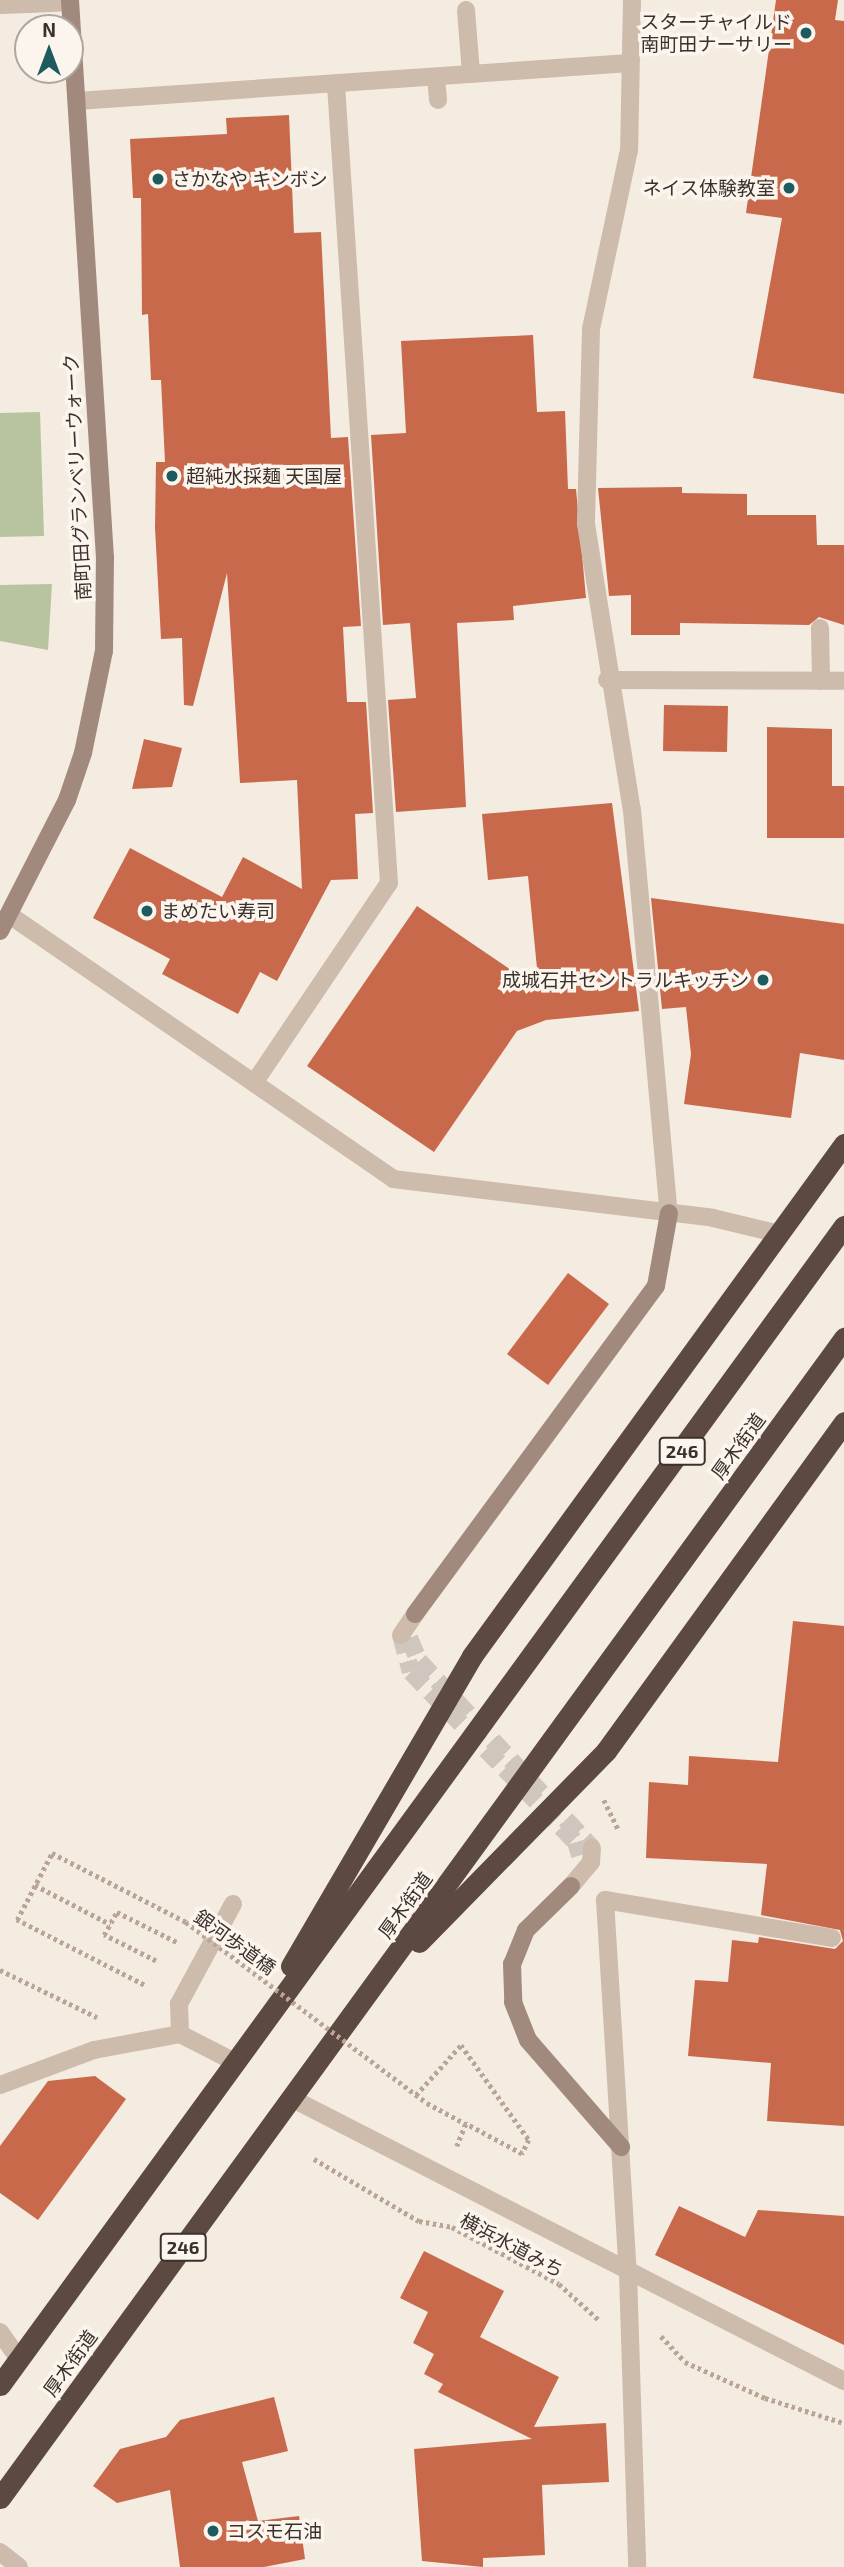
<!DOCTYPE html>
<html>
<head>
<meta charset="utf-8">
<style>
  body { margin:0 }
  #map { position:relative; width:844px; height:2567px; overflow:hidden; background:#f4ebe1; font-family:"Exo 2","Noto Sans JP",sans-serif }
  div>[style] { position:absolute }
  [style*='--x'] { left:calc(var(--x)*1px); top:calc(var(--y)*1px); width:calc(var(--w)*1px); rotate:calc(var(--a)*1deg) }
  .green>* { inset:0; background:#b8c4a0 }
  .building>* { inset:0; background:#c8694b }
  .street-tunnel>* { height:18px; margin-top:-9px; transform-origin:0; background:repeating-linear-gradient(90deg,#cfc6bd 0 18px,transparent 0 27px) }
  .path>* { height:4.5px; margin-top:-2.25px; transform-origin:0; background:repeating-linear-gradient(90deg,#b9a596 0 3.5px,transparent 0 7px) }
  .lane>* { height:18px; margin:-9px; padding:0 9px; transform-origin:9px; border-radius:9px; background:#cdbbac }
  .street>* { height:18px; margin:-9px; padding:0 9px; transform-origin:9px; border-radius:9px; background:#cdbbac }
  .secondary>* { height:18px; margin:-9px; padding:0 9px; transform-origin:9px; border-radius:9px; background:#a18a7d }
  .highway>* { height:21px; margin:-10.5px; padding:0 10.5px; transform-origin:10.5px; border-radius:10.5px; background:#5c4a42 }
  .path-bridge>* { height:4.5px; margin-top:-2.25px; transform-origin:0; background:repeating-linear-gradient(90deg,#b9a596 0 3.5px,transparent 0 7px) }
  .dots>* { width:19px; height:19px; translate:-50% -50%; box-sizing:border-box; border:4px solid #fbf5ee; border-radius:50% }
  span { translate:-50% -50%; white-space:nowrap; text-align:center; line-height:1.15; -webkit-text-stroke:7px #fbf5ee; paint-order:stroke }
  .shield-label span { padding:2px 5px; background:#fbf5ee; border:2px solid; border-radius:5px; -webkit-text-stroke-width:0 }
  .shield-label { font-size:18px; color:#3b302b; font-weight:700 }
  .poi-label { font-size:19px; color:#3b302b }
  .right { translate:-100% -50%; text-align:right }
  .left { translate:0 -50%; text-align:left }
  .street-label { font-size:19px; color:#3b302b }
  .north { position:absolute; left:14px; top:14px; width:70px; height:70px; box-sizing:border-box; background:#fbf5ee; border:2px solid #aea6a0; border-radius:50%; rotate:0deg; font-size:19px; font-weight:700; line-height:28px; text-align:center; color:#3b302b }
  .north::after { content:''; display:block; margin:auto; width:24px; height:32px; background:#1f5a5e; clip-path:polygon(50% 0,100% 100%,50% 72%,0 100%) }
</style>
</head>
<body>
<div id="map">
  <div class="green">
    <i style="clip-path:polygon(40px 412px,44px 536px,0 537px,0 413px)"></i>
    <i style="clip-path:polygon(52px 584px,48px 650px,0 641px,0 585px)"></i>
  </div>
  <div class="building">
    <i style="clip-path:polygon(776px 0,838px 0,835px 20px,844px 21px,844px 394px,753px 378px,782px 218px,746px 213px)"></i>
    <i style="clip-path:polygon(289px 115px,294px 233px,321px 232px,331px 438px,348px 437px,361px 626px,343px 627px,347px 702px,366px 702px,373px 813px,355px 814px,358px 879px,331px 880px,277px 981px,260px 972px,238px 1014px,162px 974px,170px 959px,93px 918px,130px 848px,222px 897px,243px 857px,302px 889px,297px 780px,240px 783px,227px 573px,193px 706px,184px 705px,182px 638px,161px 639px,155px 528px,156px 462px,165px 462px,161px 380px,151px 380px,148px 314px,142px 315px,141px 198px,133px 198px,130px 139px,227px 134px,226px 118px)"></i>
    <i style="clip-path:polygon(533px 335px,537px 412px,565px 411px,568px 489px,576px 489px,586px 598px,513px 606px,514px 620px,457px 623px,466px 807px,396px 812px,388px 700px,416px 698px,410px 623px,383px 625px,371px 435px,406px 433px,401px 341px)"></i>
    <i style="clip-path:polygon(682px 487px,682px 493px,747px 494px,747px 515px,816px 515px,817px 545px,844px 545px,844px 625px,819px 617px,809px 625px,680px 623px,680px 635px,631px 635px,631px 595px,609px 596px,598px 488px)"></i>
    <i style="clip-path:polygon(664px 705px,728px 706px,727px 752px,663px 751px)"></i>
    <i style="clip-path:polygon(767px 727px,832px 729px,832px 786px,844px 786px,844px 838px,767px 838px)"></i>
    <i style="clip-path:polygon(144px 739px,182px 748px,172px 787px,132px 789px)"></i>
    <i style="clip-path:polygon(612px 803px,639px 1011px,546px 1020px,517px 1031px,434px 1152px,307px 1066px,417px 906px,539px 989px,528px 876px,488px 880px,482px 814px)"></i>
    <i style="clip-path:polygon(651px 898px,844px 924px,844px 1060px,800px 1053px,791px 1118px,684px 1104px,691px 1054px,686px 1007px,662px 1009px)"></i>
    <i style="clip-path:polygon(568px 1273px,609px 1304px,548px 1385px,507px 1354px)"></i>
    <i style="clip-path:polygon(793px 1621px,844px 1626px,844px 2126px,767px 2121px,771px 2063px,688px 2056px,695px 1980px,728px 1982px,732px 1940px,758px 1943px,759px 1937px,835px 1949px,843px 1941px,840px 1930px,761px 1915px,767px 1864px,646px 1858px,649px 1782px,688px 1785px,689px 1756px,778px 1762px)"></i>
    <i style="clip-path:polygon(95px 2076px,126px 2099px,38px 2220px,0 2193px,0 2146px,48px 2081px)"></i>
    <i style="clip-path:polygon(679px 2206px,745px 2237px,758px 2210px,844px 2216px,844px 2345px,655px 2255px)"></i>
    <i style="clip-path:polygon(424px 2251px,504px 2291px,480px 2337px,559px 2377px,534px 2427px,606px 2423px,609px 2482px,542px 2485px,545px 2555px,483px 2558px,483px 2567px,422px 2561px,414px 2449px,532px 2439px,438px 2392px,443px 2384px,424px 2374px,434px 2354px,413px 2343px,428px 2312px,400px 2298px)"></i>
    <i style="clip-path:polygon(274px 2397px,288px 2451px,242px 2462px,258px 2521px,299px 2516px,305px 2559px,264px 2567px,180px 2567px,170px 2490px,117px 2503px,93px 2486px,120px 2449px,166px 2437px,180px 2420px)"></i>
  </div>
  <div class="street-tunnel">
    <i style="--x:401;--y:1635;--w:38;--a:75"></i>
    <i style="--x:411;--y:1672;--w:237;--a:45.9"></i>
    <i style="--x:576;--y:1842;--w:14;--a:73"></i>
    <i style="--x:409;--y:1638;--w:25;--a:67"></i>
    <i style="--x:419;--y:1661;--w:255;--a:47.2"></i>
  </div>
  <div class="path">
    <i style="--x:604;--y:1800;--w:32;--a:64"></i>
    <i style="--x:35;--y:1885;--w:85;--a:27.5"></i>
    <i style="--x:156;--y:1961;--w:58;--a:-153.4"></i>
    <i style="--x:104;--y:1935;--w:26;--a:-61"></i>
    <i style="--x:117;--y:1912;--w:67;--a:26.6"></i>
    <i style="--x:0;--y:1970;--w:108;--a:25.9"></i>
    <i style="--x:416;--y:2095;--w:67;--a:-48"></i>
    <i style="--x:461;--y:2045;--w:117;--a:54.4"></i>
    <i style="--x:529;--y:2140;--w:16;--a:117"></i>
    <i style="--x:522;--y:2154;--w:64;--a:-151.8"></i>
    <i style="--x:466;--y:2124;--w:24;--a:112"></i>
    <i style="--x:427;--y:2103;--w:44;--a:28.3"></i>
    <i style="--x:314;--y:2159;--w:122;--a:30.6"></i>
    <i style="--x:419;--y:2221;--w:34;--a:10"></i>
    <i style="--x:452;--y:2227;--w:121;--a:28"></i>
    <i style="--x:559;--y:2284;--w:54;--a:42"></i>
    <i style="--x:661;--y:2336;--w:35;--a:47"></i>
    <i style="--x:685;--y:2362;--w:88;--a:24.2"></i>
    <i style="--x:765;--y:2398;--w:83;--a:17.6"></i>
  </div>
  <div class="lane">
    <i style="--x:29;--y:4;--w:41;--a:-2.8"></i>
    <i style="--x:466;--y:10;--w:64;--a:85.5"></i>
    <i style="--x:436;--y:77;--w:23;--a:85"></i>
    <i style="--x:605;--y:1900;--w:230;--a:9.5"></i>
    <i style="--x:0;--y:2085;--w:100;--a:-20.4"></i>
    <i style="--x:94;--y:2050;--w:87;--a:-10.5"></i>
  </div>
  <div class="street">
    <i style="--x:632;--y:0;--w:150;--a:91.1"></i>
    <i style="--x:629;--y:150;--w:183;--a:102"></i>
    <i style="--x:591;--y:329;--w:195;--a:91.5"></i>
    <i style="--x:586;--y:524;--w:290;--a:80.9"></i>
    <i style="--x:632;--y:810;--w:405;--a:84.8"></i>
    <i style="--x:0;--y:5;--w:29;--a:-2"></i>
    <i style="--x:77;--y:101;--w:554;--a:-3.93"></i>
    <i style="--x:820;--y:628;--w:53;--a:88.9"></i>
    <i style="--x:607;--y:680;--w:237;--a:0.2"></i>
    <i style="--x:11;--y:916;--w:464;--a:34.5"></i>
    <i style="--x:393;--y:1179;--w:322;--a:6.9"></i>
    <i style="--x:713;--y:1218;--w:69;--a:13.4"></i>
    <i style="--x:254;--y:1083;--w:241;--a:-56"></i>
    <i style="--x:389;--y:883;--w:801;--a:-93.8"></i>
    <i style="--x:401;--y:1635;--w:25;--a:-56"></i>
    <i style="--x:571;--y:1886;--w:31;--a:-50"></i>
    <i style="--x:591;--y:1862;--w:14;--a:-86"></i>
    <i style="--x:605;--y:1900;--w:374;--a:86.5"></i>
    <i style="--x:628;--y:2273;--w:294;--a:88.2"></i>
    <i style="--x:233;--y:1904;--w:114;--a:118.4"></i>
    <i style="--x:179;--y:2004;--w:30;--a:88"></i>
    <i style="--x:180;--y:2034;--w:62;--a:27"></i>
    <i style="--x:291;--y:2098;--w:621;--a:27.1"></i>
    <i style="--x:0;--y:2332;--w:33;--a:55"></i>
    <i style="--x:0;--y:2552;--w:24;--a:38"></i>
  </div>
  <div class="secondary">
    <i style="--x:0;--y:931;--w:147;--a:-62.9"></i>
    <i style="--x:67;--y:800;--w:50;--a:-71.2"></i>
    <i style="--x:83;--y:753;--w:104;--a:-78.4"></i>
    <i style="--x:104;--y:651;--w:93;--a:-89.4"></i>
    <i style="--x:105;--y:558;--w:559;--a:-93.59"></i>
    <i style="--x:415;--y:1614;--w:407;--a:-53.7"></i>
    <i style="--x:656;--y:1286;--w:74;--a:-79.9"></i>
    <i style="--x:571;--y:1886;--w:63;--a:135.6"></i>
    <i style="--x:526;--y:1930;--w:37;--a:112"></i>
    <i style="--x:512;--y:1964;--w:38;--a:88"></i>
    <i style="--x:513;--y:2002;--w:41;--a:68.5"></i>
    <i style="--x:528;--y:2040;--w:142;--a:49"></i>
  </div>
  <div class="highway">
    <i style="--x:419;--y:1942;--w:267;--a:-45.6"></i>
    <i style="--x:606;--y:1751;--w:406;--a:-54.1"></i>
    <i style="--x:291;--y:1966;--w:359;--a:-59.7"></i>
    <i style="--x:472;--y:1656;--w:633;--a:-54"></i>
    <i style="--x:0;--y:2385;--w:1434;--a:-53.94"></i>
    <i style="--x:0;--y:2498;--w:1435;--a:-53.96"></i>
  </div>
  <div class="path-bridge">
    <i style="--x:144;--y:1985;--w:143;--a:-152.9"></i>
    <i style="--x:17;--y:1920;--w:76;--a:-62.4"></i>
    <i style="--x:52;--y:1853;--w:151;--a:27.2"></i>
    <i style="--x:186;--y:1922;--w:301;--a:36.9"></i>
  </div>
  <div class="dots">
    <i style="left:806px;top:33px;background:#1f5a5e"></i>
    <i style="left:158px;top:179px;background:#1f5a5e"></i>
    <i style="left:789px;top:188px;background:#1f5a5e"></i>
    <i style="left:172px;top:476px;background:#1f5a5e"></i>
    <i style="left:147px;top:911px;background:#1f5a5e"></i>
    <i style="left:763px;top:980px;background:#1f5a5e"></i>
    <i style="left:213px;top:2531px;background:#1f5a5e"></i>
  </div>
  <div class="shield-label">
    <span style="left:682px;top:1451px">246</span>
    <span style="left:183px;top:2247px">246</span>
  </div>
  <div class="poi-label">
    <span class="right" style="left:792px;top:33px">スターチャイルド<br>南町田ナーサリー</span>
    <span class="left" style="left:172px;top:179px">さかなや キンボシ</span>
    <span class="right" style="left:775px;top:188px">ネイス体験教室</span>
    <span class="left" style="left:186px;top:476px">超純水採麺 天国屋</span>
    <span class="left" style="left:161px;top:911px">まめたい寿司</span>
    <span class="right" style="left:749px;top:980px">成城石井セントラルキッチン</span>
    <span class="left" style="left:227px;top:2531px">コスモ石油</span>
  </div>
  <div class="street-label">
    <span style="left:77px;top:477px;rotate:-93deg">南町田グランベリーウォーク</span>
    <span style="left:738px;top:1446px;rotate:-54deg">厚木街道</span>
    <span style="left:405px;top:1905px;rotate:-54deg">厚木街道</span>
    <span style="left:235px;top:1942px;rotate:36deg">銀河歩道橋</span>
    <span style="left:512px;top:2245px;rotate:28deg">横浜水道みち</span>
    <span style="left:70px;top:2363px;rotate:-54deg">厚木街道</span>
  </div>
  <div class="north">N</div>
</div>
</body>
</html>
